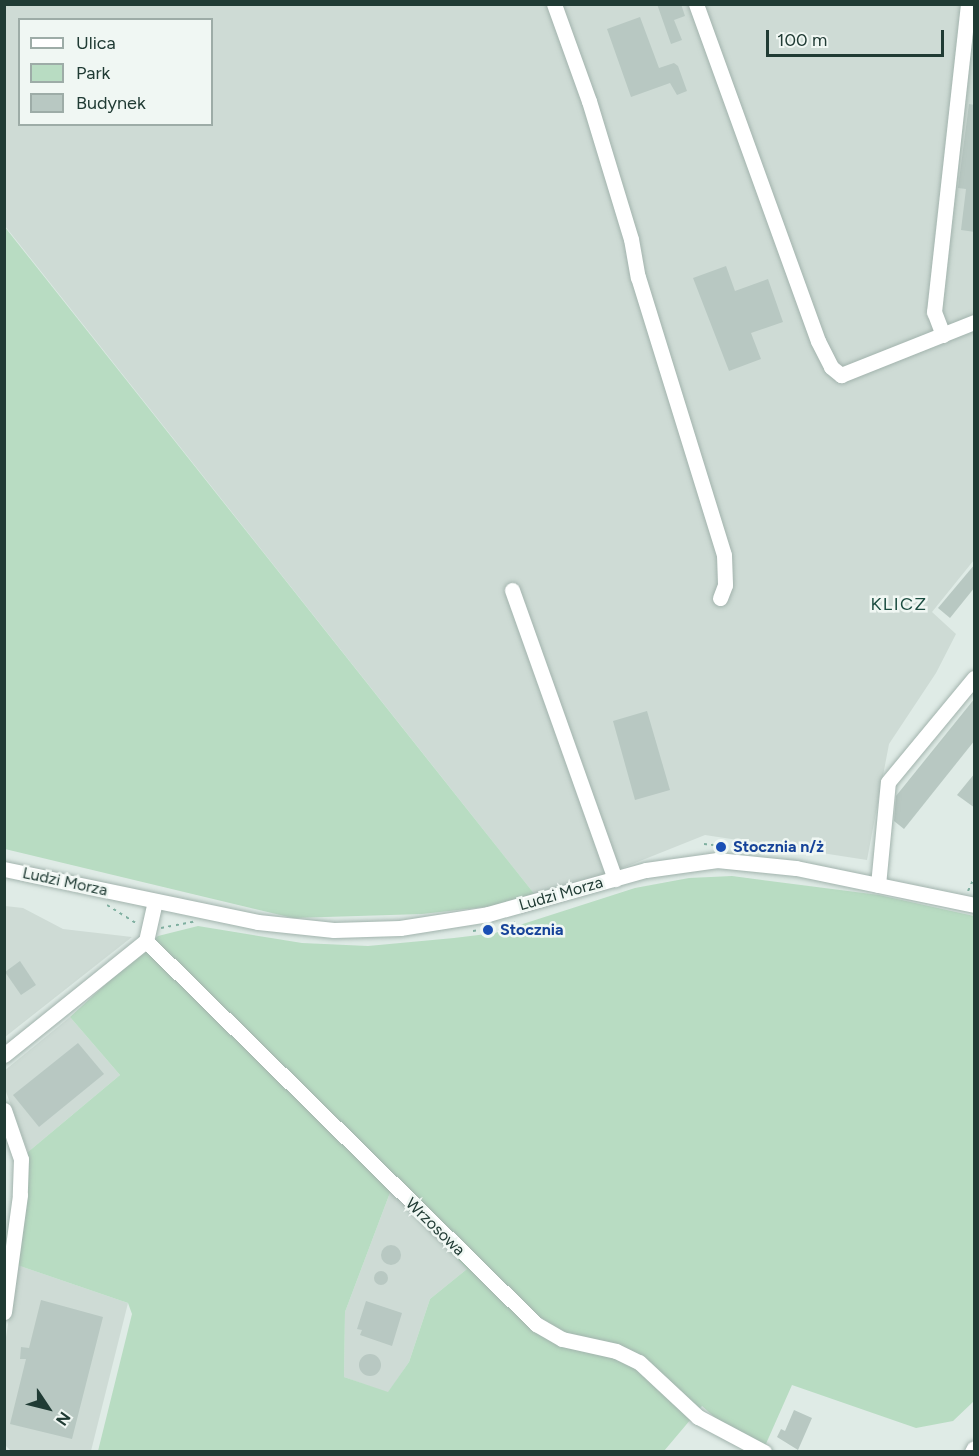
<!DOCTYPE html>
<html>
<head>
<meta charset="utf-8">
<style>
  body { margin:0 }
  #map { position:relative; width:979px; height:1456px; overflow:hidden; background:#dfebe6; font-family:Figtree,sans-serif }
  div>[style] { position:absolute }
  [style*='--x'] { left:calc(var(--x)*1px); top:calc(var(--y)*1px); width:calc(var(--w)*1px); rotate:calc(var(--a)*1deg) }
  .built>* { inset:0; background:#cedbd5 }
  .green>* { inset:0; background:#b8dcc2 }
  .building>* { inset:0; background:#b8c8c2 }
  .round { border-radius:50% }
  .path>* { height:2px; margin-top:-1px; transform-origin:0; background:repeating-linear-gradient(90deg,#7fafa0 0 3px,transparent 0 7.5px) }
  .roads { filter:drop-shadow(0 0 2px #a2b3ad) drop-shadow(0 0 2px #a2b3ad) }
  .minor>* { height:15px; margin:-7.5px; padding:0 7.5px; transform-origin:7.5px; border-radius:7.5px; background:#fff }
  .dots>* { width:16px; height:16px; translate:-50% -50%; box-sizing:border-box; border:3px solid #f0f7f3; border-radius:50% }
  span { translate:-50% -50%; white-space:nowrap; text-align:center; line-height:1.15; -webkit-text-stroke:5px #f0f7f3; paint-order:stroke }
  .transit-label { font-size:16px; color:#164399; font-weight:700 }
  .left { translate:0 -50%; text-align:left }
  .street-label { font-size:16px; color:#203b34 }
  .neighbourhood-label { font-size:18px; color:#1c4d41; letter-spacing:1.5px }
  .frame { position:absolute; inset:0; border:6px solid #203b34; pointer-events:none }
  .legend { position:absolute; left:18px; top:18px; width:195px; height:108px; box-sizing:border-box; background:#f0f7f3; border:2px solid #9daca7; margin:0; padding:8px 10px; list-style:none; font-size:18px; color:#203b34 }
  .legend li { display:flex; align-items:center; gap:12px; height:30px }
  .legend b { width:30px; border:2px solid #9daca7 }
  .north { position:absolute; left:18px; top:1378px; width:60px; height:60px; -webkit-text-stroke:4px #f0f7f3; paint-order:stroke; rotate:125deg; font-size:16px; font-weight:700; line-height:24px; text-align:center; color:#203b34 }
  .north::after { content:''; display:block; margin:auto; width:21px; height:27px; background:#203b34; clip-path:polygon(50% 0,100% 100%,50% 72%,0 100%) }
  .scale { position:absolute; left:766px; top:30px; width:178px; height:27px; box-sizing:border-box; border:3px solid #203b34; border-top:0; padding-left:8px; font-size:18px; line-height:21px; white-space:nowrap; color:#203b34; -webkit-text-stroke:4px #f0f7f3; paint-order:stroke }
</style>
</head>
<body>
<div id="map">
  <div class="built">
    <i style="clip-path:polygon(evenodd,5px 5px,974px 5px,974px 560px,932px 612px,956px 634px,936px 673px,889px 744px,867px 860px,705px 835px,540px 901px,5px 226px,5px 5px,20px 20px,212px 20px,212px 124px,20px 124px,20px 20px)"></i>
    <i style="clip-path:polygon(5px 906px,23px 908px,63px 929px,132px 937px,5px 1037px)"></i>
    <i style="clip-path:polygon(70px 1017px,120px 1075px,28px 1152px,5px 1089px,4px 1071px)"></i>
    <i style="clip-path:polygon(391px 1190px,467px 1269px,430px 1299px,409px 1362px,388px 1393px,344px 1377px,345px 1312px)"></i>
    <i style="clip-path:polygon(17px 1265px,128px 1303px,91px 1451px,11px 1451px,5px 1445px,5px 1344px)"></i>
  </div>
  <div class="green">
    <i style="clip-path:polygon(4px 226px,540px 901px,422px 914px,293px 918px,5px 849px)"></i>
    <i style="clip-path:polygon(evenodd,732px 876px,879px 895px,974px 916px,974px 1401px,953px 1421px,916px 1428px,792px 1385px,765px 1446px,720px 1422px,702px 1406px,664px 1451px,98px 1451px,132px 1314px,128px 1303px,17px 1265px,26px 1210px,28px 1152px,120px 1075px,70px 1017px,158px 936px,198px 926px,302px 943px,368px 946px,454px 938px,495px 933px,635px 888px,689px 878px,732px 876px,391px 1190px,467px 1269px,430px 1299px,409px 1362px,388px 1392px,344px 1377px,345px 1312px,391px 1190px)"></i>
  </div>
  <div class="building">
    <i style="clip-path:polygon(657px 4px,681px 4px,685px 16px,674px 20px,682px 40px,671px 44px)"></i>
    <i style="clip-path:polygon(640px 17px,659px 68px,674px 63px,678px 66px,687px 91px,677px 95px,670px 83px,631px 97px,607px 29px)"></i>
    <i style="clip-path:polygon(969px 104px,975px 105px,975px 232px,961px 230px,966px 189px,958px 188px)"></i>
    <i style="clip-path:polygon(726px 266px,735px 291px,768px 279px,783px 322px,751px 333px,761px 359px,729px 371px,693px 278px)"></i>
    <i style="clip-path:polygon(975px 564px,975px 587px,950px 618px,938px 608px)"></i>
    <i style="clip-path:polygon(975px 698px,975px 740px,904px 829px,894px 821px,896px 796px)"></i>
    <i style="clip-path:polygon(647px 711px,670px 790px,635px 800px,613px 721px)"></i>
    <i style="clip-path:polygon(975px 773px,975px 808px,957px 795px)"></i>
    <i style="clip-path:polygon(20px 961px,36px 985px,21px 995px,5px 972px)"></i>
    <i style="clip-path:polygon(78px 1043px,104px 1074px,39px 1127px,13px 1095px)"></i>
    <i class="round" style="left:381px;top:1245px;width:20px;height:20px"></i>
    <i class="round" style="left:374px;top:1271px;width:14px;height:14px"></i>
    <i style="clip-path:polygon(41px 1300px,103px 1317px,72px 1439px,10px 1424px,26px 1359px,20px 1359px,21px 1347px,29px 1348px)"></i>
    <i style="clip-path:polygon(366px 1301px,402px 1313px,392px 1346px,360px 1335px,362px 1330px,357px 1329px)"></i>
    <i class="round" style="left:359px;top:1354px;width:22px;height:22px"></i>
    <i style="clip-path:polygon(794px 1410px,812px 1418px,798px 1450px,777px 1437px,781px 1429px,785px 1431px)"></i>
  </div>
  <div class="path">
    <i style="--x:704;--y:844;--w:38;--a:6"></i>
    <i style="--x:968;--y:891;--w:14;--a:-65"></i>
    <i style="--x:107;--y:905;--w:36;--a:32"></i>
    <i style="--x:500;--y:926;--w:15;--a:-16"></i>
    <i style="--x:161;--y:928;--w:33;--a:-11"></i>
    <i style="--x:473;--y:931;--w:12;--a:-9"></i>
  </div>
  <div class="roads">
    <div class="minor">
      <i style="--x:554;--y:4;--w:103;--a:70.2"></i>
      <i style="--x:589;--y:101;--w:144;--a:73.1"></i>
      <i style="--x:631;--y:239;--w:39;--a:80"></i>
      <i style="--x:638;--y:277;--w:291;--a:72.8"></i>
      <i style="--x:724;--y:555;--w:30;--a:88"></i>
      <i style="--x:725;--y:585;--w:14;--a:111"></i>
      <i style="--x:696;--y:4;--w:358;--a:70.1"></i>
      <i style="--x:818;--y:341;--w:29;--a:63"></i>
      <i style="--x:831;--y:367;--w:13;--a:39"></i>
      <i style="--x:841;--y:375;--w:143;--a:-21.7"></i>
      <i style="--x:943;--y:335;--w:25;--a:-111"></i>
      <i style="--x:934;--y:312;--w:310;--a:-83.7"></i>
      <i style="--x:512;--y:590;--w:307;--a:70.4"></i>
      <i style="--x:4;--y:869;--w:259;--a:11.8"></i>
      <i style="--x:258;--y:922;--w:76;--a:6"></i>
      <i style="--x:334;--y:930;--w:66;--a:-1.7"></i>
      <i style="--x:400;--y:928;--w:89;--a:-9"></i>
      <i style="--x:488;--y:914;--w:164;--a:-15.6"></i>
      <i style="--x:646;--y:870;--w:72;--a:-8"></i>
      <i style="--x:717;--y:860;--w:79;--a:5.8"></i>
      <i style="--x:796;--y:868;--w:182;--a:11.7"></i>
      <i style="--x:878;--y:885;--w:103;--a:-84.5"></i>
      <i style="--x:888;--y:782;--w:135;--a:-50.4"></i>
      <i style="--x:146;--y:941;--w:547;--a:44.48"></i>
      <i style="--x:536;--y:1324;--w:30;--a:30"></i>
      <i style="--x:562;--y:1339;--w:55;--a:12.5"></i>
      <i style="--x:616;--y:1351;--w:25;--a:26"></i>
      <i style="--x:639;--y:1362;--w:81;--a:43"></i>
      <i style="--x:698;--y:1417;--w:75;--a:27.9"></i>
      <i style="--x:4;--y:1055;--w:182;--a:-38.8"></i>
      <i style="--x:146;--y:941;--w:41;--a:-77.3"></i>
      <i style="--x:4;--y:1110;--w:52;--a:70.9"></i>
      <i style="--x:21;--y:1159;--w:36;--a:92"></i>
      <i style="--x:20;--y:1195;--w:118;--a:97.8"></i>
      <i style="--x:972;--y:1452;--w:4;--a:-63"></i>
    </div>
  </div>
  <div class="dots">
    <i style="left:721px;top:847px;background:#1a4fb4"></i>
    <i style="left:488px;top:930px;background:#1a4fb4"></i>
  </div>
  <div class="transit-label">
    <span class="left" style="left:733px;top:847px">Stocznia n/ż</span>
    <span class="left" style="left:500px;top:930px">Stocznia</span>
  </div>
  <div class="street-label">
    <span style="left:65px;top:882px;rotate:12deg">Ludzi Morza</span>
    <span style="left:561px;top:894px;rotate:-16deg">Ludzi Morza</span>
    <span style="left:435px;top:1227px;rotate:44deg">Wrzosowa</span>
  </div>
  <div class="neighbourhood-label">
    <span style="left:899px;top:604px">KLICZ</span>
  </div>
  <div class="frame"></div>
  <ul class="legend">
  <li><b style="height:8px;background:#fff"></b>Ulica</li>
  <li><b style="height:16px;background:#b8dcc2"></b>Park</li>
  <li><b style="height:16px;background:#b8c8c2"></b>Budynek</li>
  </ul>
  <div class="north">N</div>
  <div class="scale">100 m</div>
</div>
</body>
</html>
